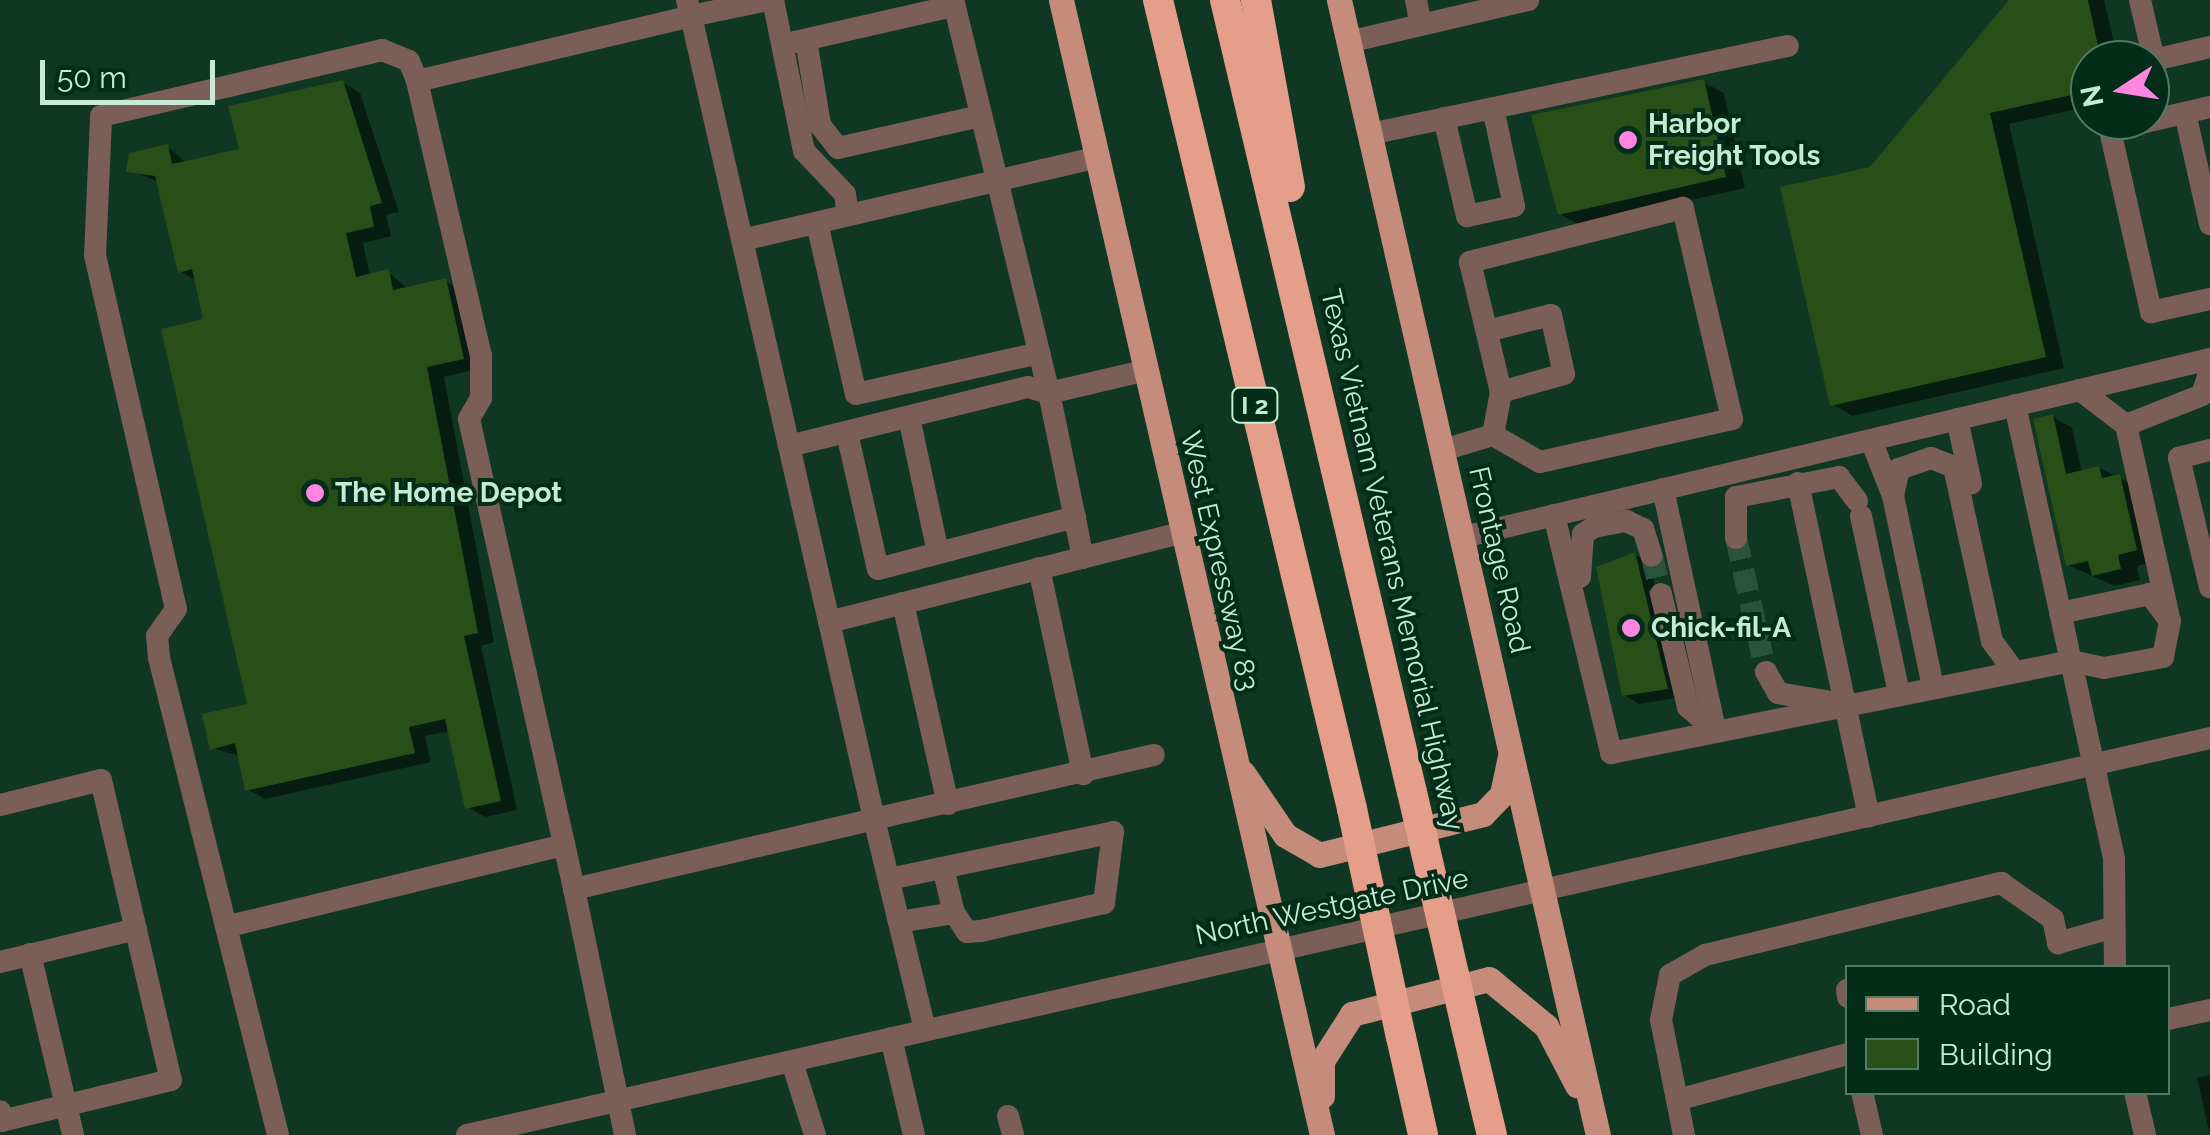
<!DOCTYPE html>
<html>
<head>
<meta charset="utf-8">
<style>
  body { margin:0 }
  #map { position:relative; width:2210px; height:1135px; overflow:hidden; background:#103723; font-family:Raleway,sans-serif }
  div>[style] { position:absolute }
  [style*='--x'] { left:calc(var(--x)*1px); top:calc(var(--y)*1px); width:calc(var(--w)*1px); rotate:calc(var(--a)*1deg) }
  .shadow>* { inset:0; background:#0007 }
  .building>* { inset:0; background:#284f17 }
  .minor-tunnel>* { height:22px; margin-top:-11px; transform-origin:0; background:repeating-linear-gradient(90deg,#2b523e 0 22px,transparent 0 33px) }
  .minor>* { height:22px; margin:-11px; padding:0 11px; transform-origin:11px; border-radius:11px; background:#7b5e56 }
  .major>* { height:25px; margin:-12.5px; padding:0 12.5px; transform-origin:12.5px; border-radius:12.5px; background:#c68c7b }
  .highway>* { height:30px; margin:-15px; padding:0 15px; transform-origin:15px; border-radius:15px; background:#e49e89 }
  .highway-bridge>* { height:30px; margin:-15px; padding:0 15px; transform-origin:15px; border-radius:15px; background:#e49e89 }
  .dots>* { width:28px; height:28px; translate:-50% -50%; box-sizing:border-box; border:5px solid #042d19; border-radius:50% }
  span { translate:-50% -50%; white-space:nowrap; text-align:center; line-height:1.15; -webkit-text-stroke:8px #042d19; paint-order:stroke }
  .shield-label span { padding:2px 8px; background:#042d19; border:2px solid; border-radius:8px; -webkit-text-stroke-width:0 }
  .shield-label { font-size:25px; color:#c7ead4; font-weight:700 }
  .poi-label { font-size:28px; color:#c7ead4; font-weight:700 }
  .left { translate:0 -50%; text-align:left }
  .street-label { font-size:28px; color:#c7ead4 }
  .legend { position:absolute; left:1845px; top:965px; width:325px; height:130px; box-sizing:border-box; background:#042d19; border:2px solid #527964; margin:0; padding:12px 18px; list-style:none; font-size:30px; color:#c7ead4 }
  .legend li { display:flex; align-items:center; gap:20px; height:50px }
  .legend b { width:50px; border:2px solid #527964 }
  .north { position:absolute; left:2070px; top:40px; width:100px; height:100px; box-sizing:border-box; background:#042d19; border:2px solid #527964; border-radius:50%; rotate:258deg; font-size:28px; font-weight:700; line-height:40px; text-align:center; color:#c7ead4 }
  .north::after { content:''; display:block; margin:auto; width:35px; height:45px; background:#fe85e0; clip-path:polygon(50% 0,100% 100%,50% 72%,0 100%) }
  .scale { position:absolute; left:40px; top:60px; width:175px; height:45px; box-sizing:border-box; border:5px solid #c7ead4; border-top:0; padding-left:12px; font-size:30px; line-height:35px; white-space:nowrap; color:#c7ead4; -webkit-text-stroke:8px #042d19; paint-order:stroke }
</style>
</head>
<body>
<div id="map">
  <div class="shadow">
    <i style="clip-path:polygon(2012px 0,2104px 0,2118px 60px,2090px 60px,2090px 106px,2009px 124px,2064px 368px,1852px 416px,1832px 404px,1872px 169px)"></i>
    <i style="clip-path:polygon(342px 82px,360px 93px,399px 212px,386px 215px,391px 236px,363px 243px,370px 276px,388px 272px,408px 289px,445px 281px,463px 291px,481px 368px,444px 377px,494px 642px,481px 646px,517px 810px,485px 817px,468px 807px,450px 731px,425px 736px,431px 762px,265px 799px,247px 789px,240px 756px,212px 748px,250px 706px,206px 321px,197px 281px,180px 271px,159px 182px,129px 170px,167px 146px,187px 163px,242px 150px)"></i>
    <i style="clip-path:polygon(1703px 82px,1724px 93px,1745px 188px,1580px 225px,1560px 214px)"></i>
    <i style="clip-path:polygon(2052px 416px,2072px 428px,2082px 472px,2099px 468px,2140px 488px,2156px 561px,2137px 566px,2140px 580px,2114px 586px,2068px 565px)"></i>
    <i style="clip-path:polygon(1634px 554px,1649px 563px,1682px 697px,1639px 704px,1624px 695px)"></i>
    <i style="clip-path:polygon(2210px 1075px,2210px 1135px,2197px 1078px)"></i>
  </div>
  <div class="building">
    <i style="clip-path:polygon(2009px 0,2088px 0,2101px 60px,2090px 60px,2090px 91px,1990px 113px,2046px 357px,1830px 406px,1780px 187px,1870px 167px)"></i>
    <i style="clip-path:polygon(1704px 79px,1726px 177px,1558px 215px,1531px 115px)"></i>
    <i style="clip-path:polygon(343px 80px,382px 203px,370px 206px,374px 227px,346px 233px,356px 277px,389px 269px,393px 290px,446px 278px,464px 359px,427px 367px,478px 633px,464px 636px,501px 801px,465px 809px,445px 719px,409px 727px,415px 753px,245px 791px,235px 743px,210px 750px,202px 714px,247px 704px,161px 329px,203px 319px,192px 269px,178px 273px,155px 176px,126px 172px,129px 153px,168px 144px,172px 164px,239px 149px,228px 106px)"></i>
    <i style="clip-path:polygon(2053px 414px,2066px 474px,2099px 466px,2102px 478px,2120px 474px,2137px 550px,2118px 555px,2121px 569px,2092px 576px,2088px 561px,2066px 566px,2033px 419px)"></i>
    <i style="clip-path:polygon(1635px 552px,1668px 689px,1622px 696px,1596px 567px)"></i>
  </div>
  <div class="minor-tunnel">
    <i style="--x:1736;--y:538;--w:137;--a:77.4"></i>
    <i style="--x:1652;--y:556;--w:39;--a:77"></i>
  </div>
  <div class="minor">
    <i style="--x:687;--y:0;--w:16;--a:76"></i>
    <i style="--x:691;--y:16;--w:79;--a:-11.7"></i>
    <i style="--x:773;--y:0;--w:154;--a:78.4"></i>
    <i style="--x:804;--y:151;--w:59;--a:46.4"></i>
    <i style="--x:845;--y:194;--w:21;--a:82"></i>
    <i style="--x:1416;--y:0;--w:25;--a:79"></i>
    <i style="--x:2140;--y:0;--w:62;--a:76.9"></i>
    <i style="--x:2154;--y:60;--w:57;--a:-13.1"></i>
    <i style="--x:806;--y:40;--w:86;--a:80.6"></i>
    <i style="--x:820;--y:125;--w:29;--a:52"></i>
    <i style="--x:838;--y:148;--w:146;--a:-12.7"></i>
    <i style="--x:795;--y:42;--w:163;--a:-12.8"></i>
    <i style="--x:1348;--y:42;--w:185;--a:-13.1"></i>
    <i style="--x:417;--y:81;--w:281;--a:76.9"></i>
    <i style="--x:481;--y:355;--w:43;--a:90"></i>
    <i style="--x:481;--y:398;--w:24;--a:120"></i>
    <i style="--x:469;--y:419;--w:482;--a:77.4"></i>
    <i style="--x:2210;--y:107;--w:103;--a:167"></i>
    <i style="--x:2110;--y:130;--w:187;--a:77.3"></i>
    <i style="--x:2151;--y:312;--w:60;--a:-12.4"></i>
    <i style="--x:2185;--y:113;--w:114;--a:77.3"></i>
    <i style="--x:1444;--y:118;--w:101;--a:76.8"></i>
    <i style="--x:1467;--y:216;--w:48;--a:-12"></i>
    <i style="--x:1514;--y:206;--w:100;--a:-102.1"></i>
    <i style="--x:1370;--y:134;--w:427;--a:-11.9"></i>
    <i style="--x:817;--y:223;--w:175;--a:77.2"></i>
    <i style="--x:856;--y:394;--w:188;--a:-12.6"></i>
    <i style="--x:742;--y:240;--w:360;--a:-13.1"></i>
    <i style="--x:1487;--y:331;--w:66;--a:-14"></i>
    <i style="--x:1551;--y:315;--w:60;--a:77.6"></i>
    <i style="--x:1564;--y:374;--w:66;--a:164.1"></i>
    <i style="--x:2080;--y:390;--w:58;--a:37.3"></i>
    <i style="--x:2126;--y:425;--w:193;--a:77.4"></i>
    <i style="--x:2015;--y:405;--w:262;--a:77.7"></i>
    <i style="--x:2071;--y:661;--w:34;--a:12"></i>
    <i style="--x:2104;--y:668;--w:60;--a:-10.6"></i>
    <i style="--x:2163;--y:657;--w:37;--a:-79"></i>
    <i style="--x:2170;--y:621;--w:34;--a:-127"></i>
    <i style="--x:2150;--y:594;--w:92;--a:168.1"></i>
    <i style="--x:1957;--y:419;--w:66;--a:77.7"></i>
    <i style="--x:910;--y:422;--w:134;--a:77.9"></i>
    <i style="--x:2126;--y:425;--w:82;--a:-21.5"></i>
    <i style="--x:2202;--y:395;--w:25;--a:-72"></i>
    <i style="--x:847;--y:433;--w:139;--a:77.2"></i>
    <i style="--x:878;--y:569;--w:204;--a:-14.8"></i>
    <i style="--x:1871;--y:440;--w:60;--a:68.6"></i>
    <i style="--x:789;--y:446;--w:246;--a:-13.9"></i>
    <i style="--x:1028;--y:387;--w:22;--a:16"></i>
    <i style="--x:1049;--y:393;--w:405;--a:-103.7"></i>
    <i style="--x:1443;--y:450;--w:52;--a:-16.7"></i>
    <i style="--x:1493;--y:435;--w:54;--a:29.9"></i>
    <i style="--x:1540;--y:462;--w:197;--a:-12.6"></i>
    <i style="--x:1732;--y:419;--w:217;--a:-103.1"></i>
    <i style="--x:1683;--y:208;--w:220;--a:165.8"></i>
    <i style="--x:1470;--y:262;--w:134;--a:76.6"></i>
    <i style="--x:1501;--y:392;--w:44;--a:100.5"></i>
    <i style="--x:2210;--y:450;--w:32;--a:166"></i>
    <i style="--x:2179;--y:458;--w:133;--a:76.5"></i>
    <i style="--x:1798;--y:483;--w:341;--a:78"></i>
    <i style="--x:1663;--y:489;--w:247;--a:77.8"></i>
    <i style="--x:1554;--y:515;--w:245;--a:76.5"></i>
    <i style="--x:1611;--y:753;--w:469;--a:-11.3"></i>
    <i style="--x:2071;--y:661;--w:203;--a:77.7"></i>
    <i style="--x:2114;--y:859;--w:109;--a:89.5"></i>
    <i style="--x:1861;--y:516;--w:181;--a:77.9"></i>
    <i style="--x:1463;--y:537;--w:768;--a:-13.4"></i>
    <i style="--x:1736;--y:538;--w:41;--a:-90"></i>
    <i style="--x:1736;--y:497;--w:105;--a:-11"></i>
    <i style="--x:1839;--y:477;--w:30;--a:53"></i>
    <i style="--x:1083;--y:558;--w:168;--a:-101.6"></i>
    <i style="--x:1049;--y:393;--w:97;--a:-13.2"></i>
    <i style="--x:1039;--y:568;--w:211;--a:77.9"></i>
    <i style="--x:1580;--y:577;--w:43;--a:-86"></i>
    <i style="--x:1583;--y:534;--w:13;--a:-32"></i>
    <i style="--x:1594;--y:527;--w:33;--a:-11"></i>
    <i style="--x:1626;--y:521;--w:19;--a:25"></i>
    <i style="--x:1643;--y:529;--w:28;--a:72"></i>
    <i style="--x:1661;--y:594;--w:116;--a:76.6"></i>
    <i style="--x:1688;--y:707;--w:35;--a:40"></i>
    <i style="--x:903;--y:603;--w:206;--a:77.4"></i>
    <i style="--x:829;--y:622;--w:363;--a:-14.2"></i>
    <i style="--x:1766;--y:672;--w:24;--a:60"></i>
    <i style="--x:1778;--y:693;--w:49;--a:9.5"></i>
    <i style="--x:1933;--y:687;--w:196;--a:-101.8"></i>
    <i style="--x:1893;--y:495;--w:27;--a:-77"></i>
    <i style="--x:1899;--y:469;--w:34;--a:-19"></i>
    <i style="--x:1931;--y:458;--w:25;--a:21"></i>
    <i style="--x:1954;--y:467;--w:178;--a:77.7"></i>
    <i style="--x:1992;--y:641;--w:37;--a:54"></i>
    <i style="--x:0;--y:805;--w:104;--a:-13.9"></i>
    <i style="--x:101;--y:780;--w:308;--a:76.9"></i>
    <i style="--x:171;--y:1080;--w:174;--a:166.4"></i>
    <i style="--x:2;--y:1121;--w:10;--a:-101"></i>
    <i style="--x:889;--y:879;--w:229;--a:-11.8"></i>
    <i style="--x:1113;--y:832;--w:72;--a:97.2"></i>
    <i style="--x:1104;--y:903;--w:126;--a:167.2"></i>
    <i style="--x:981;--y:931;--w:14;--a:176"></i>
    <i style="--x:967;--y:932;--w:23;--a:-124"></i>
    <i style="--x:954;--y:913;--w:46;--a:-103.7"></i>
    <i style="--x:899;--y:922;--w:56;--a:-9.3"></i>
    <i style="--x:229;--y:926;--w:345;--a:-13.6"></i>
    <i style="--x:30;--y:954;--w:186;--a:76.6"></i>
    <i style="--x:0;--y:962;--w:140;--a:-13.6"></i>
    <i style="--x:1847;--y:990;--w:7;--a:82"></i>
    <i style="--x:2168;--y:1019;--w:43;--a:-12.1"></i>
    <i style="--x:891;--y:1038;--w:100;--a:76.7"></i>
    <i style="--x:792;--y:1062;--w:77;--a:72.5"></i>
    <i style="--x:1862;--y:1092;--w:44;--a:76.9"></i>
    <i style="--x:2135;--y:1092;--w:44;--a:76.9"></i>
    <i style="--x:1677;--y:1100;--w:177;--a:-15.1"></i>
    <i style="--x:1008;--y:1116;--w:20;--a:75"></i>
    <i style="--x:278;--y:1135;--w:492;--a:-104"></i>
    <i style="--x:159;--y:658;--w:22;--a:-95"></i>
    <i style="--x:157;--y:636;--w:33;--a:-55"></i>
    <i style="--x:176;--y:609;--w:362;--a:-102.9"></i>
    <i style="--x:95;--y:256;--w:140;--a:-87.5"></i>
    <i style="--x:101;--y:116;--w:289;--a:-13.2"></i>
    <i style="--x:382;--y:50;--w:29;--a:22"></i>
    <i style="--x:409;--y:61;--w:22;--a:68"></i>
    <i style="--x:417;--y:81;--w:282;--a:-13.3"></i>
    <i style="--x:691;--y:16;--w:824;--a:77.16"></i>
    <i style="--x:874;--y:819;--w:287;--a:-12.9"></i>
    <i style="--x:467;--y:1135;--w:1788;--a:-12.83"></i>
    <i style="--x:625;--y:1135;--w:251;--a:-101.7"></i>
    <i style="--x:574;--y:889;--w:308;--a:-13.1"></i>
    <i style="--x:874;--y:819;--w:217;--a:76.4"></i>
    <i style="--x:1684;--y:1135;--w:117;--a:-101.3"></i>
    <i style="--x:1661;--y:1020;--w:46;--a:-78.7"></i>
    <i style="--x:1670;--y:975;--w:40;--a:-29.7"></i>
    <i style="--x:1705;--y:955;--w:305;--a:-13.7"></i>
    <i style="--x:2001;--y:883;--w:63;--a:34.7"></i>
    <i style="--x:2053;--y:919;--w:25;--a:78"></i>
    <i style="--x:2058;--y:943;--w:58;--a:-15.9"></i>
  </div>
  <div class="major">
    <i style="--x:1061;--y:0;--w:1165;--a:77.05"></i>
    <i style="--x:1339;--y:0;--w:1164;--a:77.15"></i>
    <i style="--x:1243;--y:773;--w:75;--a:55.9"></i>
    <i style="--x:1285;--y:835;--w:39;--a:30"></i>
    <i style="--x:1319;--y:855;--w:169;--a:-14"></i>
    <i style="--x:1483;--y:814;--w:28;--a:-46"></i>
    <i style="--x:1502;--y:794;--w:38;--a:-78"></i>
    <i style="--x:1322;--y:1096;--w:35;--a:-90"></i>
    <i style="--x:1322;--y:1061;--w:56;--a:-57.4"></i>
    <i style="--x:1352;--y:1014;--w:141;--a:-14.3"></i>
    <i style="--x:1489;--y:979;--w:74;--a:39.5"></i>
    <i style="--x:1546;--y:1026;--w:67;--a:62.3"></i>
  </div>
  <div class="highway">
    <i style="--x:1158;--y:0;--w:832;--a:76.51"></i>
    <i style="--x:1225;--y:0;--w:814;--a:76.72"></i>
    <i style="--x:1256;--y:0;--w:190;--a:79.7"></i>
    <i style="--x:1465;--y:1022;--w:116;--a:76.6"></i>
    <i style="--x:1401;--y:1037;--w:100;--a:77.3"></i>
  </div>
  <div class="highway-bridge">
    <i style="--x:1412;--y:792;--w:236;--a:77"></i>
    <i style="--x:1352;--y:809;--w:233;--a:77.9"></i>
  </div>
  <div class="dots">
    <i style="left:1628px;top:140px;background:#fe85e0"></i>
    <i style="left:315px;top:493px;background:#fe85e0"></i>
    <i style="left:1631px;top:628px;background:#fe85e0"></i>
  </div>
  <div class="shield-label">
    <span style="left:1255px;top:405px">I 2</span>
  </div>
  <div class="poi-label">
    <span class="left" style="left:1648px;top:140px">Harbor<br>Freight Tools</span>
    <span class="left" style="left:335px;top:493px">The Home Depot</span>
    <span class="left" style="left:1651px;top:628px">Chick-fil-A</span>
  </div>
  <div class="street-label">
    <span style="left:1392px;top:560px;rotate:77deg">Texas Vietnam Veterans Memorial Highway</span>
    <span style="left:1499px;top:560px;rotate:77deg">Frontage Road</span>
    <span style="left:1219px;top:561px;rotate:77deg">West Expressway 83</span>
    <span style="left:1332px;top:907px;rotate:-12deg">North Westgate Drive</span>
  </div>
  <ul class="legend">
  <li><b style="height:12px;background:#c68c7b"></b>Road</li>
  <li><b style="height:28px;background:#284f17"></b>Building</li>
  </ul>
  <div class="north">N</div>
  <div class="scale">50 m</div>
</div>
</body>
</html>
